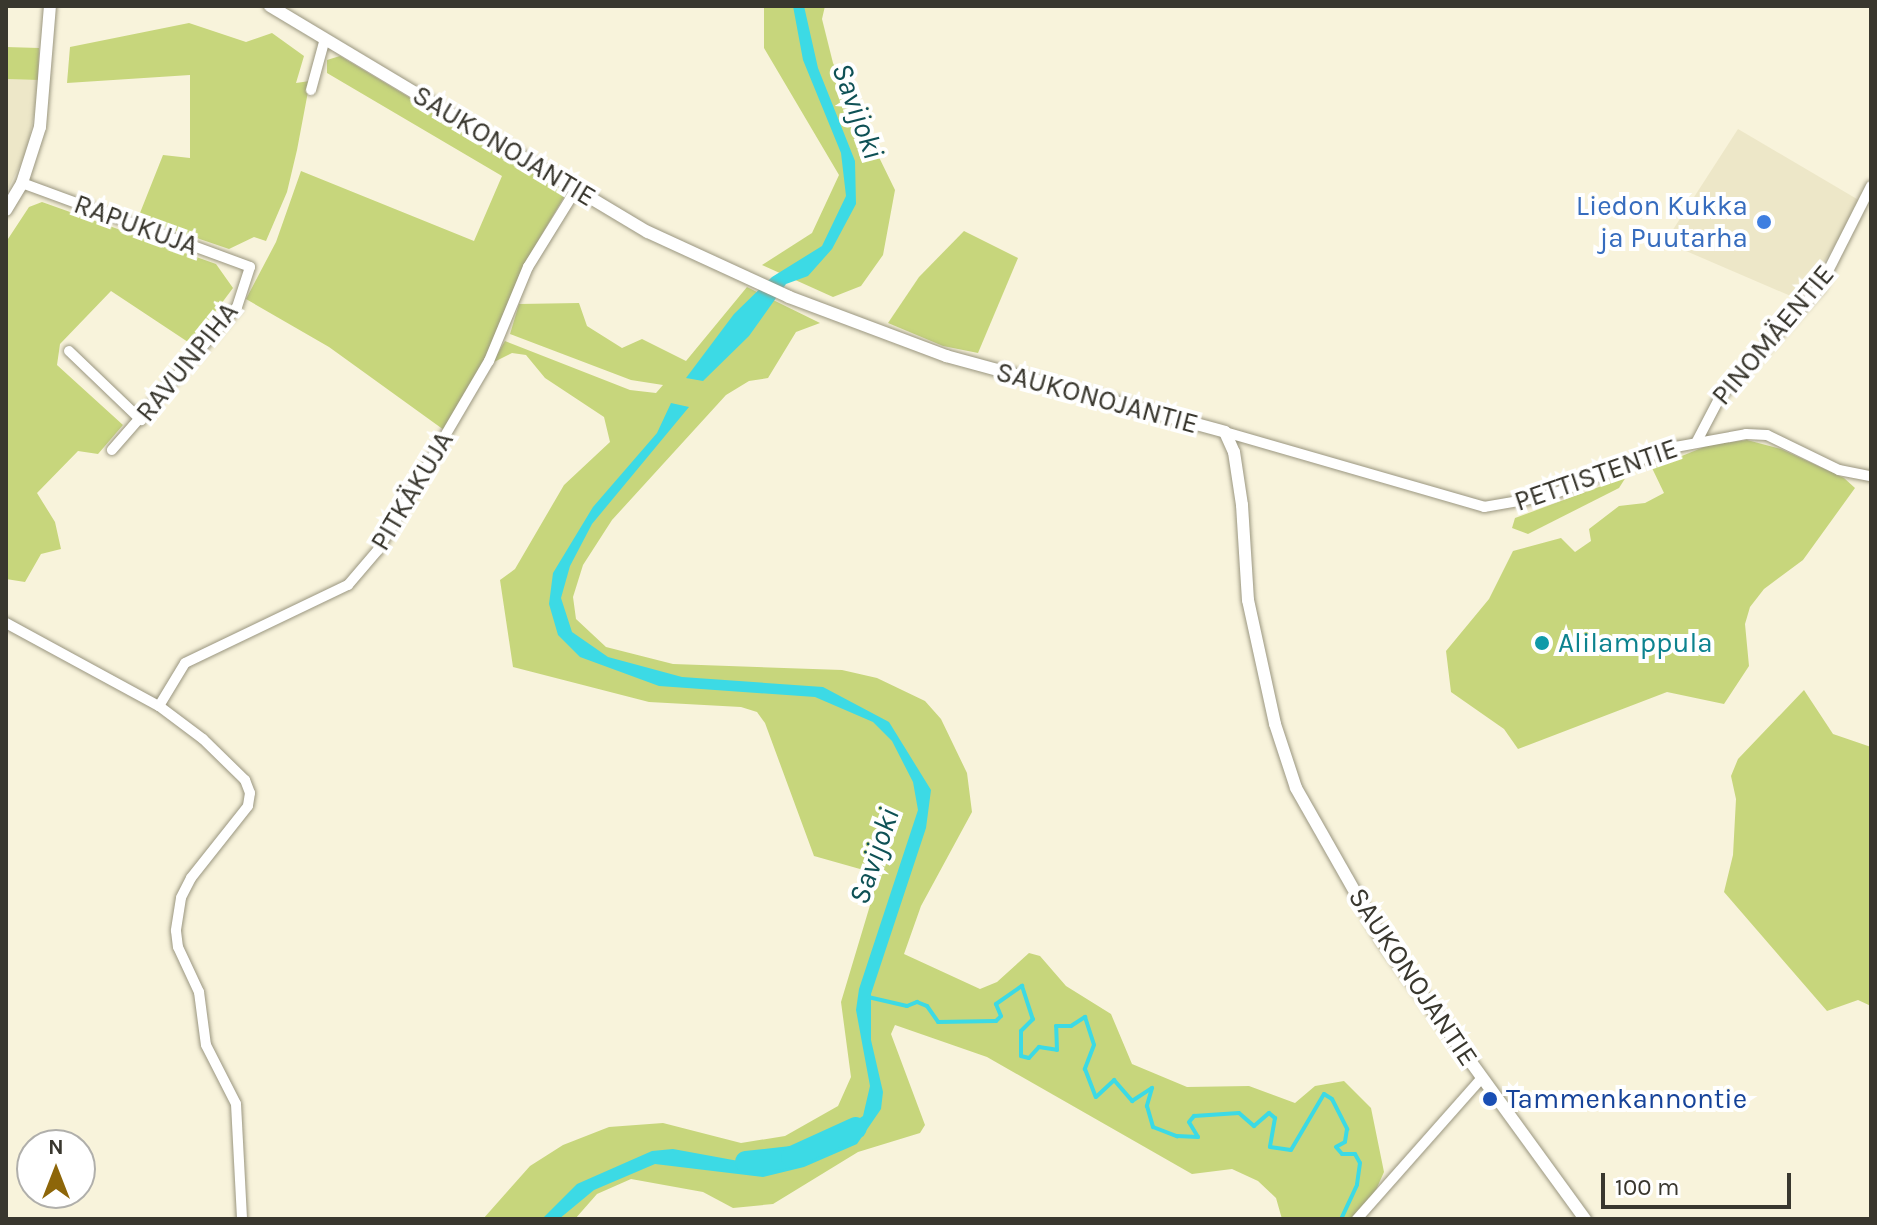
<!DOCTYPE html>
<html>
<head>
<meta charset="utf-8">
<style>
  body { margin:0 }
  #map { position:relative; width:1877px; height:1225px; overflow:hidden; background:#f8f3db; font-family:Karla,sans-serif }
  div>[style] { position:absolute }
  [style*='--x'] { left:calc(var(--x)*1px); top:calc(var(--y)*1px); width:calc(var(--w)*1px); rotate:calc(var(--a)*1deg) }
  .built>* { inset:0; background:#ede7c8 }
  .green>* { inset:0; background:#c7d67c }
  .water>* { inset:0; background:#3cdae5 }
  .stream>* { height:4px; margin:-2px; padding:0 2px; transform-origin:2px; border-radius:2px; background:#3cdae5 }
  .river>* { height:22px; margin:-11px; padding:0 11px; transform-origin:11px; border-radius:11px; background:#3cdae5 }
  .roads { filter:drop-shadow(0 0 2px #9a9680) drop-shadow(0 0 2px #9a9680) }
  .minor>* { height:10px; margin:-5px; padding:0 5px; transform-origin:5px; border-radius:5px; background:#fff }
  .tertiary>* { height:12px; margin:-6px; padding:0 6px; transform-origin:6px; border-radius:6px; background:#fff }
  .dots>* { width:22px; height:22px; translate:-50% -50%; box-sizing:border-box; border:4px solid #fff; border-radius:50% }
  span { translate:-50% -50%; white-space:nowrap; text-align:center; line-height:1.15; -webkit-text-stroke:8px #fff; paint-order:stroke }
  .street-label { font-size:28px; color:#39372e }
  .shop-label { font-size:28px; color:#366cbe }
  .right { translate:-100% -50%; text-align:right }
  .culture-label { font-size:28px; color:#0d838f }
  .left { translate:0 -50%; text-align:left }
  .transit-label { font-size:28px; color:#164399 }
  .water-label { font-size:30px; color:#0e5155; font-style:italic }
  .frame { position:absolute; inset:0; border:8px solid #39372e; pointer-events:none }
  .north { position:absolute; left:16px; top:1129px; width:80px; height:80px; box-sizing:border-box; background:#fff; border:2px solid #b0afab; border-radius:50%; rotate:0deg; font-size:22px; font-weight:700; line-height:32px; text-align:center; color:#39372e }
  .north::after { content:''; display:block; margin:auto; width:28px; height:36px; background:#8d6609; clip-path:polygon(50% 0,100% 100%,50% 72%,0 100%) }
  .scale { position:absolute; left:1601px; top:1173px; width:190px; height:36px; box-sizing:border-box; border:4px solid #39372e; border-top:0; padding-left:10px; font-size:24px; line-height:28px; white-space:nowrap; color:#39372e; -webkit-text-stroke:6px #fff; paint-order:stroke }
</style>
</head>
<body>
<div id="map">
  <div class="built">
    <i style="clip-path:polygon(6px 79px,38px 80px,38px 94px,26px 153px,6px 193px)"></i>
    <i style="clip-path:polygon(1738px 129px,1862px 202px,1800px 300px,1665px 242px)"></i>
  </div>
  <div class="green">
    <i style="clip-path:polygon(764px 6px,825px 6px,822px 19px,833px 63px,895px 190px,883px 255px,861px 286px,833px 297px,762px 265px,812px 233px,839px 175px,764px 48px)"></i>
    <i style="clip-path:polygon(189px 23px,246px 42px,272px 33px,304px 56px,296px 83px,310px 81px,297px 150px,287px 192px,266px 241px,254px 237px,229px 249px,138px 218px,163px 155px,190px 158px,190px 75px,67px 83px,70px 47px)"></i>
    <i style="clip-path:polygon(6px 47px,39px 48px,38px 80px,6px 79px)"></i>
    <i style="clip-path:polygon(340px 56px,567px 192px,526px 261px,493px 345px,444px 430px,329px 347px,246px 299px,276px 242px,301px 171px,474px 241px,502px 176px,327px 73px,327px 60px)"></i>
    <i style="clip-path:polygon(42px 202px,216px 264px,233px 288px,191px 344px,111px 291px,60px 344px,57px 365px,123px 425px,98px 454px,78px 451px,37px 493px,55px 522px,61px 549px,41px 554px,25px 582px,6px 579px,6px 242px,29px 207px)"></i>
    <i style="clip-path:polygon(964px 231px,1018px 258px,978px 353px,943px 346px,888px 323px,919px 277px)"></i>
    <i style="clip-path:polygon(747px 287px,820px 323px,796px 332px,768px 378px,749px 381px,726px 395px,612px 520px,583px 565px,573px 597px,576px 619px,606px 647px,673px 664px,842px 670px,877px 678px,925px 701px,941px 719px,967px 773px,972px 812px,921px 906px,904px 954px,980px 989px,997px 982px,1029px 953px,1040px 956px,1066px 986px,1111px 1014px,1132px 1064px,1187px 1087px,1249px 1086px,1295px 1103px,1315px 1086px,1344px 1081px,1371px 1108px,1384px 1172px,1363px 1219px,1282px 1219px,1276px 1198px,1258px 1181px,1232px 1169px,1192px 1174px,987px 1057px,895px 1025px,891px 1034px,925px 1125px,920px 1133px,858px 1152px,773px 1204px,733px 1208px,703px 1192px,631px 1179px,597px 1194px,575px 1219px,483px 1219px,530px 1166px,563px 1145px,609px 1127px,663px 1123px,741px 1143px,785px 1136px,838px 1106px,851px 1077px,841px 1002px,874px 892px,871px 879px,860px 869px,814px 856px,765px 723px,757px 712px,741px 707px,649px 702px,513px 667px,500px 580px,515px 569px,564px 485px,610px 442px,604px 417px,545px 378px,526px 355px,512px 353px,492px 363px,505px 341px,630px 390px,656px 393px,663px 385px,631px 380px,510px 334px,519px 304px,579px 303px,587px 326px,622px 348px,642px 339px,686px 361px)"></i>
    <i style="clip-path:polygon(1747px 440px,1781px 449px,1844px 478px,1855px 488px,1803px 560px,1764px 589px,1750px 607px,1745px 624px,1749px 666px,1724px 704px,1667px 692px,1518px 749px,1504px 729px,1451px 692px,1446px 651px,1489px 599px,1513px 551px,1561px 538px,1575px 552px,1591px 541px,1589px 529px,1619px 506px,1645px 503px,1664px 493px,1652px 468px,1709px 445px)"></i>
    <i style="clip-path:polygon(1626px 477px,1619px 488px,1528px 534px,1512px 528px,1515px 518px)"></i>
    <i style="clip-path:polygon(1804px 690px,1833px 734px,1871px 747px,1871px 1006px,1858px 1000px,1827px 1011px,1724px 892px,1733px 855px,1736px 799px,1731px 776px,1738px 759px)"></i>
  </div>
  <div class="water">
    <i style="clip-path:polygon(793px 6px,804px 6px,818px 68px,855px 161px,856px 204px,832px 249px,808px 276px,786px 284px,749px 336px,703px 381px,686px 378px,734px 314px,772px 277px,822px 246px,846px 196px,841px 153px,803px 60px)"></i>
    <i style="clip-path:polygon(671px 403px,689px 407px,592px 524px,570px 566px,561px 598px,572px 632px,608px 657px,682px 677px,823px 687px,889px 722px,931px 790px,926px 828px,871px 994px,871px 1040px,883px 1092px,881px 1109px,857px 1144px,804px 1167px,763px 1177px,655px 1164px,594px 1190px,559px 1219px,542px 1219px,577px 1184px,652px 1151px,673px 1149px,744px 1162px,778px 1160px,828px 1139px,863px 1116px,870px 1086px,856px 1010px,859px 989px,918px 810px,913px 782px,892px 741px,873px 722px,815px 697px,659px 686px,580px 657px,558px 635px,549px 604px,553px 573px,593px 507px,657px 433px)"></i>
  </div>
  <div class="stream">
    <i style="--x:868;--y:997;--w:40;--a:13"></i>
    <i style="--x:907;--y:1006;--w:11;--a:-22"></i>
    <i style="--x:917;--y:1002;--w:11;--a:22"></i>
    <i style="--x:927;--y:1006;--w:19;--a:55"></i>
    <i style="--x:938;--y:1022;--w:58;--a:-1"></i>
    <i style="--x:996;--y:1021;--w:7;--a:-45"></i>
    <i style="--x:1001;--y:1016;--w:13;--a:-113"></i>
    <i style="--x:996;--y:1004;--w:32;--a:-35"></i>
    <i style="--x:1022;--y:986;--w:35;--a:72"></i>
    <i style="--x:1033;--y:1019;--w:17;--a:135"></i>
    <i style="--x:1021;--y:1031;--w:25;--a:90"></i>
    <i style="--x:1021;--y:1056;--w:8;--a:14"></i>
    <i style="--x:1029;--y:1058;--w:15;--a:-48"></i>
    <i style="--x:1039;--y:1047;--w:18;--a:9"></i>
    <i style="--x:1057;--y:1050;--w:24;--a:-92"></i>
    <i style="--x:1056;--y:1026;--w:15;--a:0"></i>
    <i style="--x:1071;--y:1026;--w:17;--a:-33"></i>
    <i style="--x:1085;--y:1017;--w:29;--a:72"></i>
    <i style="--x:1094;--y:1045;--w:26;--a:111"></i>
    <i style="--x:1085;--y:1069;--w:30;--a:69"></i>
    <i style="--x:1096;--y:1097;--w:25;--a:-43"></i>
    <i style="--x:1114;--y:1080;--w:28;--a:49"></i>
    <i style="--x:1132;--y:1101;--w:24;--a:-33"></i>
    <i style="--x:1152;--y:1088;--w:19;--a:106"></i>
    <i style="--x:1147;--y:1106;--w:22;--a:74"></i>
    <i style="--x:1153;--y:1127;--w:26;--a:21"></i>
    <i style="--x:1177;--y:1136;--w:21;--a:3"></i>
    <i style="--x:1198;--y:1137;--w:17;--a:-121"></i>
    <i style="--x:1189;--y:1122;--w:8;--a:-50"></i>
    <i style="--x:1194;--y:1116;--w:45;--a:-3.8"></i>
    <i style="--x:1239;--y:1113;--w:20;--a:41"></i>
    <i style="--x:1254;--y:1126;--w:20;--a:-41"></i>
    <i style="--x:1269;--y:1113;--w:8;--a:40"></i>
    <i style="--x:1275;--y:1118;--w:29;--a:100"></i>
    <i style="--x:1270;--y:1147;--w:21;--a:8"></i>
    <i style="--x:1291;--y:1150;--w:65;--a:-59.5"></i>
    <i style="--x:1324;--y:1094;--w:9;--a:32"></i>
    <i style="--x:1332;--y:1099;--w:34;--a:63"></i>
    <i style="--x:1347;--y:1129;--w:13;--a:99"></i>
    <i style="--x:1345;--y:1142;--w:10;--a:151"></i>
    <i style="--x:1336;--y:1147;--w:9;--a:49"></i>
    <i style="--x:1342;--y:1154;--w:13;--a:0"></i>
    <i style="--x:1355;--y:1154;--w:10;--a:61"></i>
    <i style="--x:1360;--y:1163;--w:22;--a:98"></i>
    <i style="--x:1357;--y:1185;--w:38;--a:115"></i>
  </div>
  <div class="river">
    <i style="--x:746;--y:1162;--w:46;--a:-6.2"></i>
    <i style="--x:792;--y:1157;--w:70;--a:-24.4"></i>
  </div>
  <div class="roads">
    <div class="minor">
      <i style="--x:311;--y:90;--w:50;--a:-74.8"></i>
      <i style="--x:22;--y:183;--w:243;--a:20.2"></i>
      <i style="--x:250;--y:267;--w:42;--a:108"></i>
      <i style="--x:237;--y:307;--w:190;--a:131.2"></i>
      <i style="--x:69;--y:351;--w:100;--a:43.8"></i>
      <i style="--x:1225;--y:432;--w:270;--a:16.1"></i>
      <i style="--x:1484;--y:507;--w:65;--a:-9.8"></i>
      <i style="--x:1548;--y:496;--w:131;--a:-21.5"></i>
      <i style="--x:1670;--y:448;--w:77;--a:-10.4"></i>
      <i style="--x:1746;--y:434;--w:21;--a:3"></i>
      <i style="--x:1767;--y:435;--w:80;--a:25.9"></i>
      <i style="--x:1839;--y:470;--w:33;--a:11"></i>
      <i style="--x:1697;--y:441;--w:50;--a:-62.4"></i>
      <i style="--x:1720;--y:397;--w:149;--a:-47.7"></i>
      <i style="--x:1820;--y:287;--w:113;--a:-63.2"></i>
      <i style="--x:6;--y:623;--w:174;--a:28.5"></i>
      <i style="--x:159;--y:706;--w:50;--a:-58.8"></i>
      <i style="--x:185;--y:663;--w:181;--a:-25.6"></i>
      <i style="--x:348;--y:585;--w:46;--a:-49.4"></i>
      <i style="--x:378;--y:550;--w:219;--a:-59.6"></i>
      <i style="--x:489;--y:361;--w:102;--a:-67.5"></i>
      <i style="--x:528;--y:267;--w:93;--a:-58.2"></i>
      <i style="--x:159;--y:706;--w:55;--a:36.9"></i>
      <i style="--x:203;--y:739;--w:59;--a:44.3"></i>
      <i style="--x:245;--y:780;--w:14;--a:69"></i>
      <i style="--x:250;--y:793;--w:13;--a:99"></i>
      <i style="--x:248;--y:806;--w:92;--a:128.4"></i>
      <i style="--x:191;--y:878;--w:22;--a:117"></i>
      <i style="--x:181;--y:898;--w:33;--a:99"></i>
      <i style="--x:176;--y:931;--w:16;--a:83"></i>
      <i style="--x:178;--y:947;--w:50;--a:65"></i>
      <i style="--x:199;--y:992;--w:53;--a:82.5"></i>
      <i style="--x:206;--y:1045;--w:66;--a:63"></i>
      <i style="--x:236;--y:1104;--w:115;--a:87"></i>
      <i style="--x:1357;--y:1219;--w:187;--a:-48.5"></i>
    </div>
    <div class="tertiary">
      <i style="--x:270;--y:6;--w:440;--a:30.9"></i>
      <i style="--x:648;--y:232;--w:155;--a:24.7"></i>
      <i style="--x:789;--y:297;--w:168;--a:20.6"></i>
      <i style="--x:946;--y:356;--w:289;--a:15.2"></i>
      <i style="--x:1225;--y:432;--w:22;--a:66"></i>
      <i style="--x:1234;--y:452;--w:54;--a:81.4"></i>
      <i style="--x:1242;--y:505;--w:95;--a:86.4"></i>
      <i style="--x:1248;--y:600;--w:127;--a:77.7"></i>
      <i style="--x:1275;--y:724;--w:67;--a:71.8"></i>
      <i style="--x:1296;--y:788;--w:176;--a:60.4"></i>
      <i style="--x:1383;--y:941;--w:344;--a:54"></i>
      <i style="--x:6;--y:210;--w:31;--a:-59"></i>
      <i style="--x:22;--y:183;--w:59;--a:-72.2"></i>
      <i style="--x:40;--y:127;--w:121;--a:-85.3"></i>
    </div>
  </div>
  <div class="dots">
    <i style="left:1764px;top:222px;background:#3f7fe0"></i>
    <i style="left:1542px;top:643px;background:#0f9aa8"></i>
    <i style="left:1490px;top:1099px;background:#1a4fb4"></i>
  </div>
  <div class="street-label">
    <span style="left:504px;top:146px;rotate:31deg">SAUKONOJANTIE</span>
    <span style="left:136px;top:225px;rotate:20deg">RAPUKUJA</span>
    <span style="left:1773px;top:335px;rotate:-50deg">PINOMÄENTIE</span>
    <span style="left:187px;top:362px;rotate:-51deg">RAVUNPIHA</span>
    <span style="left:1097px;top:398px;rotate:15deg">SAUKONOJANTIE</span>
    <span style="left:1596px;top:475px;rotate:-19deg">PETTISTENTIE</span>
    <span style="left:412px;top:491px;rotate:-59deg">PITKÄKUJA</span>
    <span style="left:1413px;top:977px;rotate:56deg">SAUKONOJANTIE</span>
  </div>
  <div class="shop-label">
    <span class="right" style="left:1748px;top:222px">Liedon Kukka<br>ja Puutarha</span>
  </div>
  <div class="culture-label">
    <span class="left" style="left:1558px;top:643px">Alilamppula</span>
  </div>
  <div class="transit-label">
    <span class="left" style="left:1506px;top:1099px">Tammenkannontie</span>
  </div>
  <div class="water-label">
    <span style="left:858px;top:111px;rotate:70deg">Savijoki</span>
    <span style="left:874px;top:856px;rotate:-71deg">Savijoki</span>
  </div>
  <div class="frame"></div>
  <div class="north">N</div>
  <div class="scale">100 m</div>
</div>
</body>
</html>
